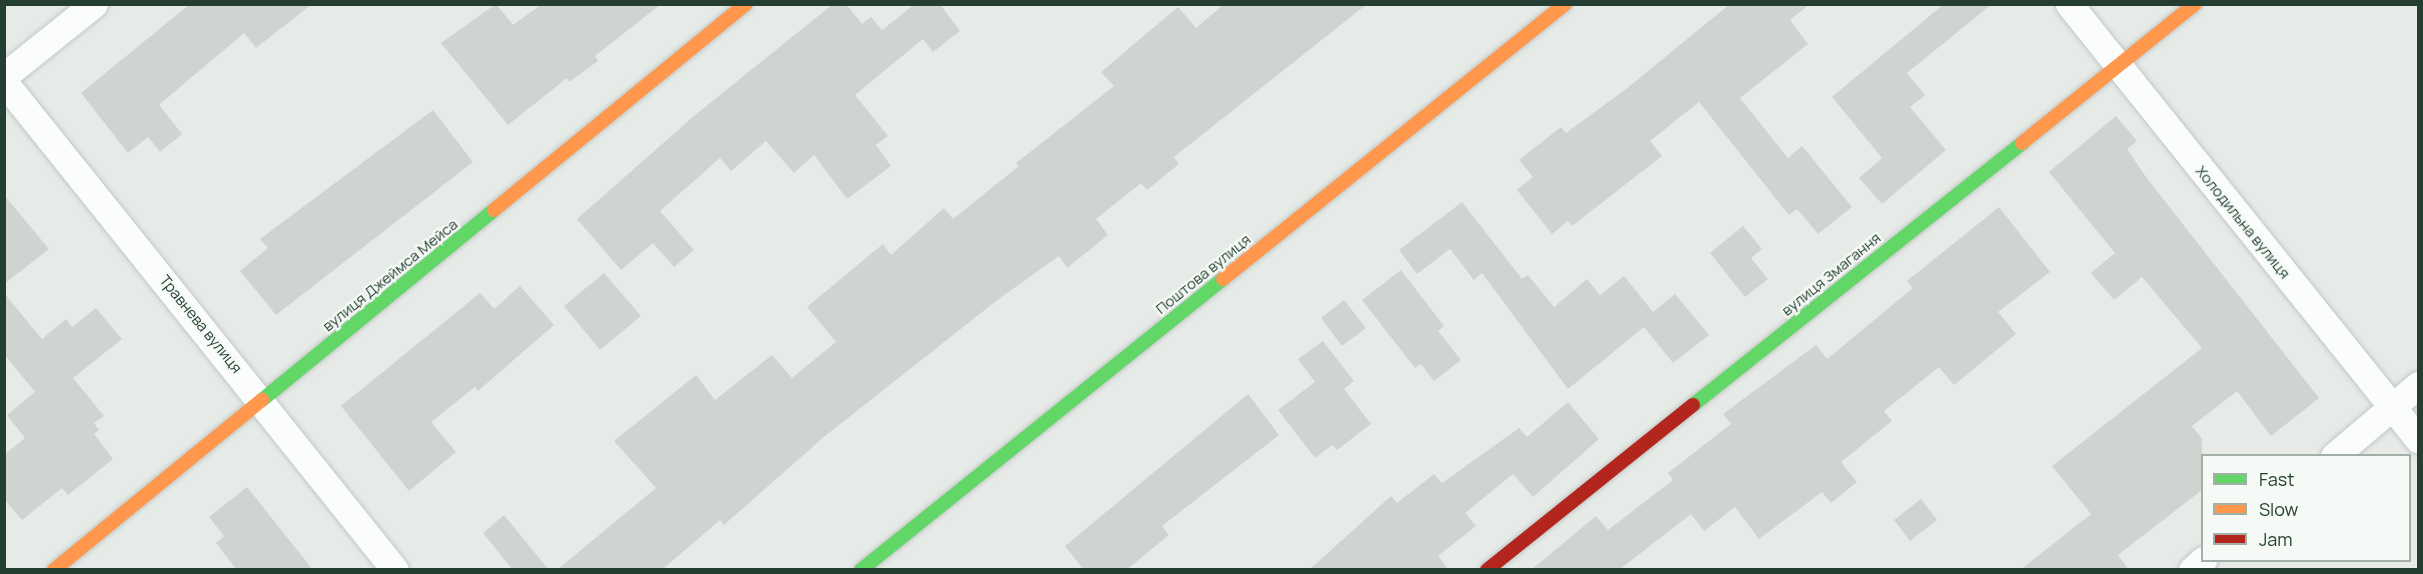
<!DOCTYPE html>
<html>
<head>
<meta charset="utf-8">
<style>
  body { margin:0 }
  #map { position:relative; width:2423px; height:574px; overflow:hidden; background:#e6ebe8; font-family:Manrope,sans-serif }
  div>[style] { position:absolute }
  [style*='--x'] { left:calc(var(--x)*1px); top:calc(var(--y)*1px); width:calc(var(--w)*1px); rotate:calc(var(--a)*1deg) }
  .building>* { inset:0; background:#cfd4d1 }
  .roads { filter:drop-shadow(0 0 2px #c3c8c5) drop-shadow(0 0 2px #c3c8c5) }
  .street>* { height:27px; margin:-13.5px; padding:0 13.5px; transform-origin:13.5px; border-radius:13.5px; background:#fbfcfc }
  .fast>* { height:14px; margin:-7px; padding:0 7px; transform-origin:7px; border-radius:7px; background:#63d668 }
  .slow>* { height:14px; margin:-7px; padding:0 7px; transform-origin:7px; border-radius:7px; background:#ff974d }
  .jam>* { height:14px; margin:-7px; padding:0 7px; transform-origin:7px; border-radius:7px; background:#b3261e }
  span { translate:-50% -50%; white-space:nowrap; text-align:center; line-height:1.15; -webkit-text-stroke:4.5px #f5faf6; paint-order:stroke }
  .street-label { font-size:15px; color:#243e31 }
  .frame { position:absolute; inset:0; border:6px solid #243e31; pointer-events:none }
  .legend { position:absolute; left:2201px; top:454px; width:210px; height:108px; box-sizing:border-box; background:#f5faf6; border:2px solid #a1afa7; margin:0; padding:8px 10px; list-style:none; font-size:18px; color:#243e31 }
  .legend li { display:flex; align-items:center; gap:12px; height:30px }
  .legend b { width:30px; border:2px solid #a1afa7 }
</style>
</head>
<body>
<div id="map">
  <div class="building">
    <i style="clip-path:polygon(190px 4px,312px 4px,256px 48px,244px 33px,159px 105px,182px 134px,160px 152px,148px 137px,128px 153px,81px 93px)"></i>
    <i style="clip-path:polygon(496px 4px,513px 25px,542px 4px,661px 4px,595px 56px,598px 61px,569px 82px,567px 78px,508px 125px,441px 43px)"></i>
    <i style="clip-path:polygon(833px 4px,846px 4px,862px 24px,871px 17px,882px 30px,915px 4px,940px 4px,960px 31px,933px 52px,923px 39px,855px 95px,888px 136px,876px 145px,891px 166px,847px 199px,814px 155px,794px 173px,766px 141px,731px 171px,720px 158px,660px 211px,694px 250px,674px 267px,653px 243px,621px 270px,577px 219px,694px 116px)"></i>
    <i style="clip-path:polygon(1224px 4px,1367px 4px,1174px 157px,1179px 164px,1147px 190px,1141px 183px,1096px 219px,1108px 235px,1067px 268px,1059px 256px,1000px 298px,825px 436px,724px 525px,720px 520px,662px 570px,557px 570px,656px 488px,614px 441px,696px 375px,715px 400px,772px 355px,792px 378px,836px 342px,807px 307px,883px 244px,891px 255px,944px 208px,953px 219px,1019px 166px,1016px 163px,1114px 86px,1101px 72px,1178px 7px,1196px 28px)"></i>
    <i style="clip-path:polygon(1730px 4px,1810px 4px,1790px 20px,1808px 44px,1740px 98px,1788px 158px,1802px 146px,1852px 207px,1818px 234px,1797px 209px,1789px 215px,1699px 102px,1650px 141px,1662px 156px,1572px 226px,1568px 221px,1552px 234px,1517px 190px,1533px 177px,1519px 160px,1561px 127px,1566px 133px,1626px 89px)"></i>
    <i style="clip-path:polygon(1944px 4px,1992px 4px,1907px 73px,1925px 95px,1910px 107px,1946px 150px,1882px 204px,1859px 178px,1882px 158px,1832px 97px)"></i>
    <i style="clip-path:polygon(433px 110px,473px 162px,276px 315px,240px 271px,268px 248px,260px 239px)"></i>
    <i style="clip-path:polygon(2116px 116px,2137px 141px,2127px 149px,2146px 177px,2319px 398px,2271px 436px,2237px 391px,2192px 426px,2202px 439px,2202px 490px,2118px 555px,2129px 570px,2020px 570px,2091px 514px,2052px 466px,2202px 348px,2142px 277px,2114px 300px,2091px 273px,2115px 253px,2049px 172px)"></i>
    <i style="clip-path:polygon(4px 195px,49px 249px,4px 284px)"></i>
    <i style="clip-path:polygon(1462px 202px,1522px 279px,1528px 275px,1554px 307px,1587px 279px,1600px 295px,1624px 276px,1653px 312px,1675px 294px,1709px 335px,1673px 363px,1644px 327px,1568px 389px,1482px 273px,1474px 280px,1450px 249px,1417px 274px,1399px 250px)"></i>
    <i style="clip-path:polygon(1999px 207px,2050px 272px,1998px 312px,2016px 334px,1954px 385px,1939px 367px,1884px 411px,1892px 421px,1841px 462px,1857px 482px,1831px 503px,1822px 492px,1759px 539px,1735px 507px,1704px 531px,1691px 514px,1619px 570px,1531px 570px,1596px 516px,1608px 530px,1673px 480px,1668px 473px,1731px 424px,1723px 414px,1816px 345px,1827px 359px,1913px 288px,1907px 281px)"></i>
    <i style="clip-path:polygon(1743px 226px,1762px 249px,1751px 258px,1768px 279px,1745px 297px,1710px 253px)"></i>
    <i style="clip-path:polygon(1401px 270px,1444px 326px,1438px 331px,1461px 360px,1434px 381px,1421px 364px,1415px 368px,1362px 300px)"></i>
    <i style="clip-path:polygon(604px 273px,641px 316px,600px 350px,564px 306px)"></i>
    <i style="clip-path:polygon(520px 286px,554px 325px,478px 391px,475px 387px,431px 422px,456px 452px,409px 491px,341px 406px,480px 293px,494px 309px)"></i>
    <i style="clip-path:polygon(4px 293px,42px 339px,66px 319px,72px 327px,96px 308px,122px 339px,73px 378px,104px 416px,94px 423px,99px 430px,94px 434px,113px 459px,68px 495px,62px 488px,22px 520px,4px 499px,4px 455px,25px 438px,7px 415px,35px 392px,4px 354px)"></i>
    <i style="clip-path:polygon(1344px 300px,1366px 328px,1342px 346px,1321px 318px)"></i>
    <i style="clip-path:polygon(1323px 341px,1354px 381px,1344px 389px,1371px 424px,1337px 450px,1332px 445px,1315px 458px,1278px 410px,1315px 382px,1298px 359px)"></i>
    <i style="clip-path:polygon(1248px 394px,1279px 435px,1162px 526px,1169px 535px,1126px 570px,1084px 570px,1065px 546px)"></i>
    <i style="clip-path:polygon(1568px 402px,1599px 439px,1533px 497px,1513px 474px,1465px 513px,1476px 526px,1438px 556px,1449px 570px,1309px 570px,1391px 496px,1397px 503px,1434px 474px,1442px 483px,1519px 428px,1527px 437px)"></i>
    <i style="clip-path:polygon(247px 487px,313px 570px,237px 570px,216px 543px,224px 536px,209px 517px)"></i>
    <i style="clip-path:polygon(1921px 499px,1937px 520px,1910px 541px,1894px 520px)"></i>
    <i style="clip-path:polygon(504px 515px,549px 570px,513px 570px,483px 533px)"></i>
  </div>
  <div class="roads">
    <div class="street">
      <i style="--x:2069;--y:4;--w:558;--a:51.26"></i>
      <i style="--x:4;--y:76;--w:115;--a:-38.7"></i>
      <i style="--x:4;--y:82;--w:625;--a:51.3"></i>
      <i style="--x:2334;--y:456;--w:110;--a:-40.2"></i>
      <i style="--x:2192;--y:570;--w:15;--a:-42"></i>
    </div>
    <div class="fast">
      <i style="--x:262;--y:400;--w:300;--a:-39.3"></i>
      <i style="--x:1693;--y:405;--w:421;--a:-38.5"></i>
      <i style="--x:861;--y:570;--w:464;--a:-38.8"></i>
    </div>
    <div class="slow">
      <i style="--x:2022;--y:143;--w:222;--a:-38.8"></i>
      <i style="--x:494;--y:210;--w:325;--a:-39.3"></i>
      <i style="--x:1223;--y:279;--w:439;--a:-38.8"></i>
      <i style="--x:54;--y:570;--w:269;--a:-39.3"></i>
    </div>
    <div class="jam">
      <i style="--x:1487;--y:570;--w:264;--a:-38.7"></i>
    </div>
  </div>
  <div class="street-label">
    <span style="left:2243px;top:222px;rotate:51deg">Холодильна вулиця</span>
    <span style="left:1203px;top:274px;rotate:-39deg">Поштова вулиця</span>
    <span style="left:1831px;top:274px;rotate:-39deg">вулиця Змагання</span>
    <span style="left:390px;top:275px;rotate:-39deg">вулиця Джеймса Мейса</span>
    <span style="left:201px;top:324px;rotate:51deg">Травнева вулиця</span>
  </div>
  <div class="frame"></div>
  <ul class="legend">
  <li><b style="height:8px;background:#63d668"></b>Fast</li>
  <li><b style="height:8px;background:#ff974d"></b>Slow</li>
  <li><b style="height:8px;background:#b3261e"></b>Jam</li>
  </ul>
</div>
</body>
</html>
